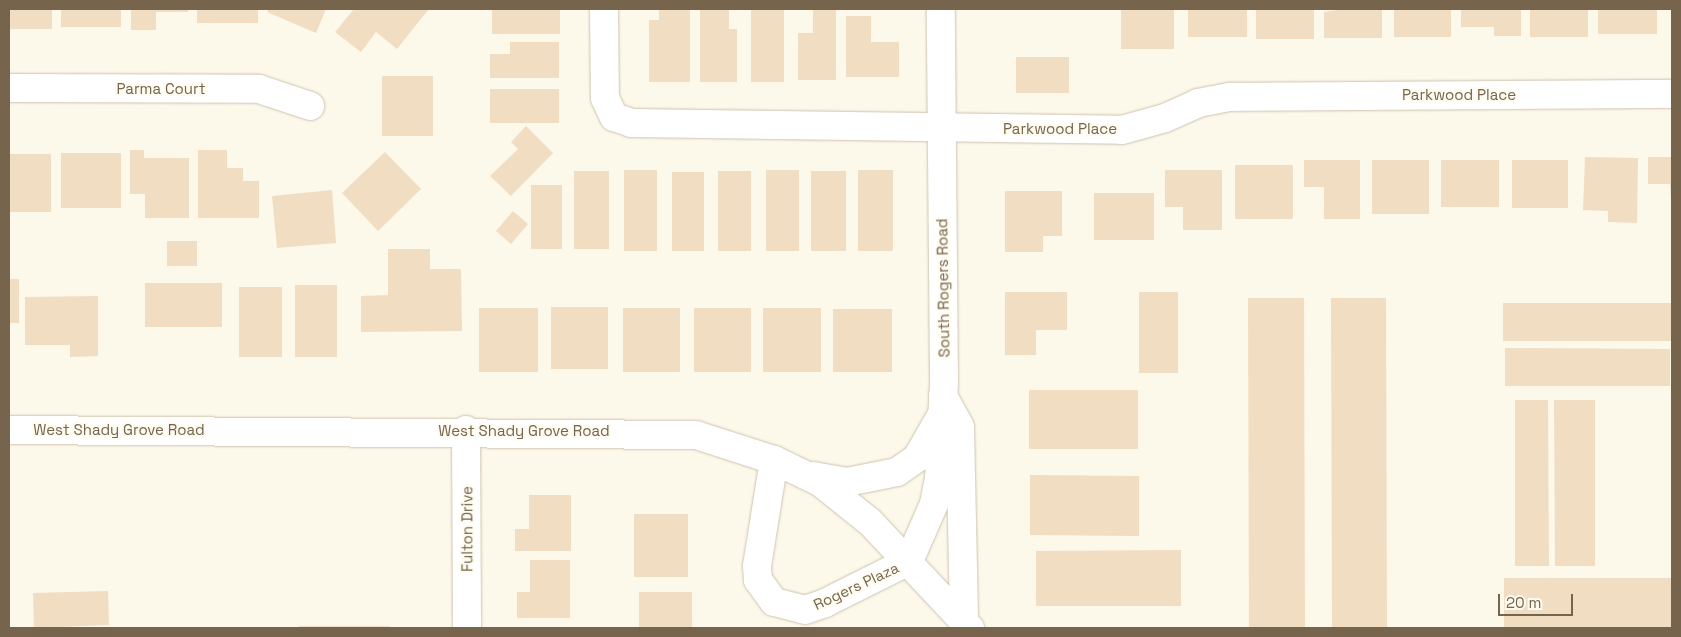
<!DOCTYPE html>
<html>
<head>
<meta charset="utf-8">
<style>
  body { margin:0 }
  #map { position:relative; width:1681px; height:637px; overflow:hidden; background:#fcf8ea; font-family:"Space Grotesk",sans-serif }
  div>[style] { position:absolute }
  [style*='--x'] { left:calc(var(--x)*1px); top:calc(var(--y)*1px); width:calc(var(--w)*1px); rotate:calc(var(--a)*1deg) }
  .building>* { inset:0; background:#f1ddc2 }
  .roads { filter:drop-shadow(0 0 1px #cec3af) drop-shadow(0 0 1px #cec3af) }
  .minor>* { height:28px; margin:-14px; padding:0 14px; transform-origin:14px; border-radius:14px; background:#fff }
  .tertiary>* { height:28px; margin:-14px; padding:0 14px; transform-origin:14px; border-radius:14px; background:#fff }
  .secondary>* { height:28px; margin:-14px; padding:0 14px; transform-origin:14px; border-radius:14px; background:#fff }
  span { translate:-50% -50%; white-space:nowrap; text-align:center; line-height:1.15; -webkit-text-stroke:4.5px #fefbf0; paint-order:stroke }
  .street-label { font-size:15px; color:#76644d }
  .frame { position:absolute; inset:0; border:10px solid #76644d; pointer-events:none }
  .scale { position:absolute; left:1498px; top:594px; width:75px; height:22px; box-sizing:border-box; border:2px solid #76644d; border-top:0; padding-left:6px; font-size:15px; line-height:18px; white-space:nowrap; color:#76644d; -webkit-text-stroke:4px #fefbf0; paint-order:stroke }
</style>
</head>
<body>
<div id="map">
  <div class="building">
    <i style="clip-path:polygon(9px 9px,52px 9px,52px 29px,9px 29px)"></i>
    <i style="clip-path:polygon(61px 9px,121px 9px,121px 27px,61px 27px)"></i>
    <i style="clip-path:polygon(131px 9px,188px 9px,188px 12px,156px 12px,156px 30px,131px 30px)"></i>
    <i style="clip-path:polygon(197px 9px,258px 9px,258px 23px,197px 23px)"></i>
    <i style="clip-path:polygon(269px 9px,326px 9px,316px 33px,267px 12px)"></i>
    <i style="clip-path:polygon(354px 9px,427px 9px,428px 10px,397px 49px,376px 32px,361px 52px,335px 32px)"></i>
    <i style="clip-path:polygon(492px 9px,560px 9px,560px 34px,492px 34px)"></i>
    <i style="clip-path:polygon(659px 9px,690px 9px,690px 82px,649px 82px,649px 20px,659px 20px)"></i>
    <i style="clip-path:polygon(700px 9px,729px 9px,729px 29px,737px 29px,737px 82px,700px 82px)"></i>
    <i style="clip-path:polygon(751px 9px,784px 9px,784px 82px,751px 82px)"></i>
    <i style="clip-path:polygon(813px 9px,836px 9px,836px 80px,798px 80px,798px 33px,813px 33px)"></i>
    <i style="clip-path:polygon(1121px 9px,1174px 9px,1174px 49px,1121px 49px)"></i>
    <i style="clip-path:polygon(1188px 9px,1247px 9px,1247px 37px,1188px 37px)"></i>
    <i style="clip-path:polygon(1256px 9px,1314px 9px,1314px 39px,1256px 39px)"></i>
    <i style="clip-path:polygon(1344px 9px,1382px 9px,1382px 38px,1324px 38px,1324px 12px)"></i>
    <i style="clip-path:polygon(1394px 9px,1451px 9px,1451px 37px,1394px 37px)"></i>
    <i style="clip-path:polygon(1461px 9px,1521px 9px,1521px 36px,1494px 36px,1494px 27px,1461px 27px)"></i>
    <i style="clip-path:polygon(1588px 9px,1588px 37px,1530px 37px,1530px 10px)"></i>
    <i style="clip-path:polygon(1598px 9px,1657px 9px,1657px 34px,1598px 34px)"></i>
    <i style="clip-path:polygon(846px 16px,871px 16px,871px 42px,899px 42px,899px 77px,846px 77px)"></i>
    <i style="clip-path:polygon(510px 42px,559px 42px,559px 78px,490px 78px,490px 54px,510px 54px)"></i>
    <i style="clip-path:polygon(1016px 57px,1069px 57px,1069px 93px,1016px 93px)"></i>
    <i style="clip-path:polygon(382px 76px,433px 76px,433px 136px,382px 136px)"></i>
    <i style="clip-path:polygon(490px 89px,559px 89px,559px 123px,490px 123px)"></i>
    <i style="clip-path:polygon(526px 126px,553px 153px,511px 196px,490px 176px,518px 149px,511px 142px)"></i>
    <i style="clip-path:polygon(130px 150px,144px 150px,144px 158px,189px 158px,189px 218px,145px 218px,145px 194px,130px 194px)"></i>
    <i style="clip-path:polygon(198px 150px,227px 150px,227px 168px,243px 168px,243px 181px,259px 181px,259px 218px,198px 218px)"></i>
    <i style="clip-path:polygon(385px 152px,421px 189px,378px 231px,342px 193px)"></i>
    <i style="clip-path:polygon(61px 153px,121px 153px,121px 208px,61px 208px)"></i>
    <i style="clip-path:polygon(9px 154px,51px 154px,51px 212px,9px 212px)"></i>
    <i style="clip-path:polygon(1585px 157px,1638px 158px,1637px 223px,1608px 222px,1608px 211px,1583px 210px)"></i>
    <i style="clip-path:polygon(1648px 157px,1672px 157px,1672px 217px,1670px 184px,1648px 184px)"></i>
    <i style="clip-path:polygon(1304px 160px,1360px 160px,1360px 219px,1324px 219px,1324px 187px,1304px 187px)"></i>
    <i style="clip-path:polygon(1372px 160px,1429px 160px,1429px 214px,1372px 214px)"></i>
    <i style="clip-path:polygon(1441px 160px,1499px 160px,1499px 207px,1441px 207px)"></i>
    <i style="clip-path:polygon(1512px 160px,1568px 160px,1568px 208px,1512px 208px)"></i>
    <i style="clip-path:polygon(1235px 165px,1293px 165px,1293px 219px,1235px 219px)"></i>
    <i style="clip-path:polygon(624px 170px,657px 170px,657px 251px,624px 251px)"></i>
    <i style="clip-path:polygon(766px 170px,799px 170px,799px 251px,766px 251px)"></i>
    <i style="clip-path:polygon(858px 170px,893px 170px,893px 251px,858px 251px)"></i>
    <i style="clip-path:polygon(1165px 170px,1222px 170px,1222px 230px,1183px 230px,1183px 207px,1165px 207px)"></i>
    <i style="clip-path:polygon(574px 171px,609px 171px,609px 249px,574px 249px)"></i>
    <i style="clip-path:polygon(718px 171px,751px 171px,751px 251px,718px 251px)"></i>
    <i style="clip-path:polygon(811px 171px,846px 171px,846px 251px,811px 251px)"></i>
    <i style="clip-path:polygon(672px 172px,704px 172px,704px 251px,672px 251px)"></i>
    <i style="clip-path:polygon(531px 185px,562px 185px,562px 249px,531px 249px)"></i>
    <i style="clip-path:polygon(332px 190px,336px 243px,277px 248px,272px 196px)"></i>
    <i style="clip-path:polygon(1005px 191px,1062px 191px,1062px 236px,1043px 236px,1043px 252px,1005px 252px)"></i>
    <i style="clip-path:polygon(1094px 193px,1154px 193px,1154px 240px,1094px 240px)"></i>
    <i style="clip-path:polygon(513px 211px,528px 224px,511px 244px,496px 231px)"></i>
    <i style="clip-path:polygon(167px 241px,197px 241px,197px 266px,167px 266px)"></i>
    <i style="clip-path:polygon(388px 249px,430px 249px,430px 269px,461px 269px,462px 331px,361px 332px,361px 296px,388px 295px)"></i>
    <i style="clip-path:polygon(9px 279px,19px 279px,19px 323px,9px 323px)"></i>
    <i style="clip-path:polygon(145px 283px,222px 283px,222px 327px,145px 327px)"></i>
    <i style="clip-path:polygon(295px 285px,337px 285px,337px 357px,295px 357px)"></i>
    <i style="clip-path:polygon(239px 287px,282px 287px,282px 357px,239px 357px)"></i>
    <i style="clip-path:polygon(1005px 292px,1067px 292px,1067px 330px,1036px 330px,1036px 355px,1005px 355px)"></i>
    <i style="clip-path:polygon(1139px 292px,1178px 292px,1178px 373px,1139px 373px)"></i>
    <i style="clip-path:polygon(98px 296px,98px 356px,70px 357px,70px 345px,25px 345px,25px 297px)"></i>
    <i style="clip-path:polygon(1248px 298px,1304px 298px,1305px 628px,1249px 628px)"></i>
    <i style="clip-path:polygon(1331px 298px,1386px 298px,1387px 628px,1332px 628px)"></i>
    <i style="clip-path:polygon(1503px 303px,1671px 303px,1671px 341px,1503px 341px)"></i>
    <i style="clip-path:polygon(551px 307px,608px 307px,608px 369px,551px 369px)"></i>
    <i style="clip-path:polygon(479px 308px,538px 308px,538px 372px,479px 372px)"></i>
    <i style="clip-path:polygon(623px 308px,680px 308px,680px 372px,623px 372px)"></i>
    <i style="clip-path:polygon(694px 308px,751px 308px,751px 372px,694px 372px)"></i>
    <i style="clip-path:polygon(763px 308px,821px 308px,821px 372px,763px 372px)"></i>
    <i style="clip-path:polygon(833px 309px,892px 309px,892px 372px,833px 372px)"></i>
    <i style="clip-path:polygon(1505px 348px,1670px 349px,1670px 386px,1505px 386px)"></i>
    <i style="clip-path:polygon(1029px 390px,1138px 390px,1138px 449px,1029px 449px)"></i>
    <i style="clip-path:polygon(1515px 400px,1548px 400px,1549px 566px,1515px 566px)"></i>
    <i style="clip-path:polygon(1554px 400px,1595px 400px,1595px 566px,1555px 566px)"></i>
    <i style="clip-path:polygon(1030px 475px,1139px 476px,1139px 536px,1030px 535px)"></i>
    <i style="clip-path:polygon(529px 495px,571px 495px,571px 551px,515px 551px,515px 529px,529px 529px)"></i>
    <i style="clip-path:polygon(634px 514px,688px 514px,688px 577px,634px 577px)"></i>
    <i style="clip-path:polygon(1181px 550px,1181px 606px,1036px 606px,1036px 551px)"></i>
    <i style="clip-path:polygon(530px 560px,570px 560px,570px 618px,517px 618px,517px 592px,530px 592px)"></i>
    <i style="clip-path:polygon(1504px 578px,1671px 578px,1671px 628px,1504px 628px)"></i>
    <i style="clip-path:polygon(108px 591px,109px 625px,34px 628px,33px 593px)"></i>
    <i style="clip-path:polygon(639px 592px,692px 592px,692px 628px,639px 628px)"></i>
    <i style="clip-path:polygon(299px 626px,390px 626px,390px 628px,299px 628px)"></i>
  </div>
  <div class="roads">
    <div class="minor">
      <i style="--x:604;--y:9;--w:89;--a:89.4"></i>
      <i style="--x:605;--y:98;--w:21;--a:65"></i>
      <i style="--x:614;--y:117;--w:18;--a:19"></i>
      <i style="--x:631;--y:123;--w:491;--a:0.8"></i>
      <i style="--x:1122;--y:130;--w:45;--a:-15.6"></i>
      <i style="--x:1165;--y:118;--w:36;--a:-24"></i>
      <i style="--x:1198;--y:103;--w:32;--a:-11"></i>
      <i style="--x:1229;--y:97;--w:443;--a:-0.4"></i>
      <i style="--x:9;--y:88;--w:250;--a:0.2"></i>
      <i style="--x:259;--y:89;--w:54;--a:18.4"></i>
      <i style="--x:466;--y:430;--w:198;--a:89.7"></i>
      <i style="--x:774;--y:460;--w:107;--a:99.1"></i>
      <i style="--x:757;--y:566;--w:14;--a:86"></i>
      <i style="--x:758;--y:580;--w:27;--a:54"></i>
      <i style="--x:774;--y:602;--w:32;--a:14"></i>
      <i style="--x:805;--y:610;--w:21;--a:-19"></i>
      <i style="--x:825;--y:603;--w:94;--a:-26.6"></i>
    </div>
    <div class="tertiary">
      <i style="--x:909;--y:561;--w:62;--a:-66.3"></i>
      <i style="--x:934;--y:504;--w:25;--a:-79"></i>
      <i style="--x:939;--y:479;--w:97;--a:-87"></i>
      <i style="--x:944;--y:382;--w:373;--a:-90.5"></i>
    </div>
    <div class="secondary">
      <i style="--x:943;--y:396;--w:35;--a:61"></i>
      <i style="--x:960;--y:427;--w:196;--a:88.8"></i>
      <i style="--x:9;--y:430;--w:687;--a:0.42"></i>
      <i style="--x:696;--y:435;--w:82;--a:17.8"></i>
      <i style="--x:774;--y:460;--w:51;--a:25.6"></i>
      <i style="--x:820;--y:482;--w:64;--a:38.7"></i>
      <i style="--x:870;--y:522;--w:146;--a:46.7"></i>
      <i style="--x:813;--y:476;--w:35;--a:10"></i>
      <i style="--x:847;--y:482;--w:51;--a:-11.3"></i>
      <i style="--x:897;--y:472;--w:24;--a:-35"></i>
      <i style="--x:917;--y:458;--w:51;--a:-60.4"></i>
    </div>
  </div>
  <div class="street-label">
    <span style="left:161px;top:89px">Parma Court</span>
    <span style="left:1459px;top:95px">Parkwood Place</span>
    <span style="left:1060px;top:129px">Parkwood Place</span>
    <span style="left:943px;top:288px;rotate:-91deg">South Rogers Road</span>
    <span style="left:119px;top:430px">West Shady Grove Road</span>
    <span style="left:524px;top:431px">West Shady Grove Road</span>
    <span style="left:467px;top:529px;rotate:-90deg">Fulton Drive</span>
    <span style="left:856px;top:586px;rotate:-25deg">Rogers Plaza</span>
  </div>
  <div class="frame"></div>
  <div class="scale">20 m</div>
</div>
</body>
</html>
